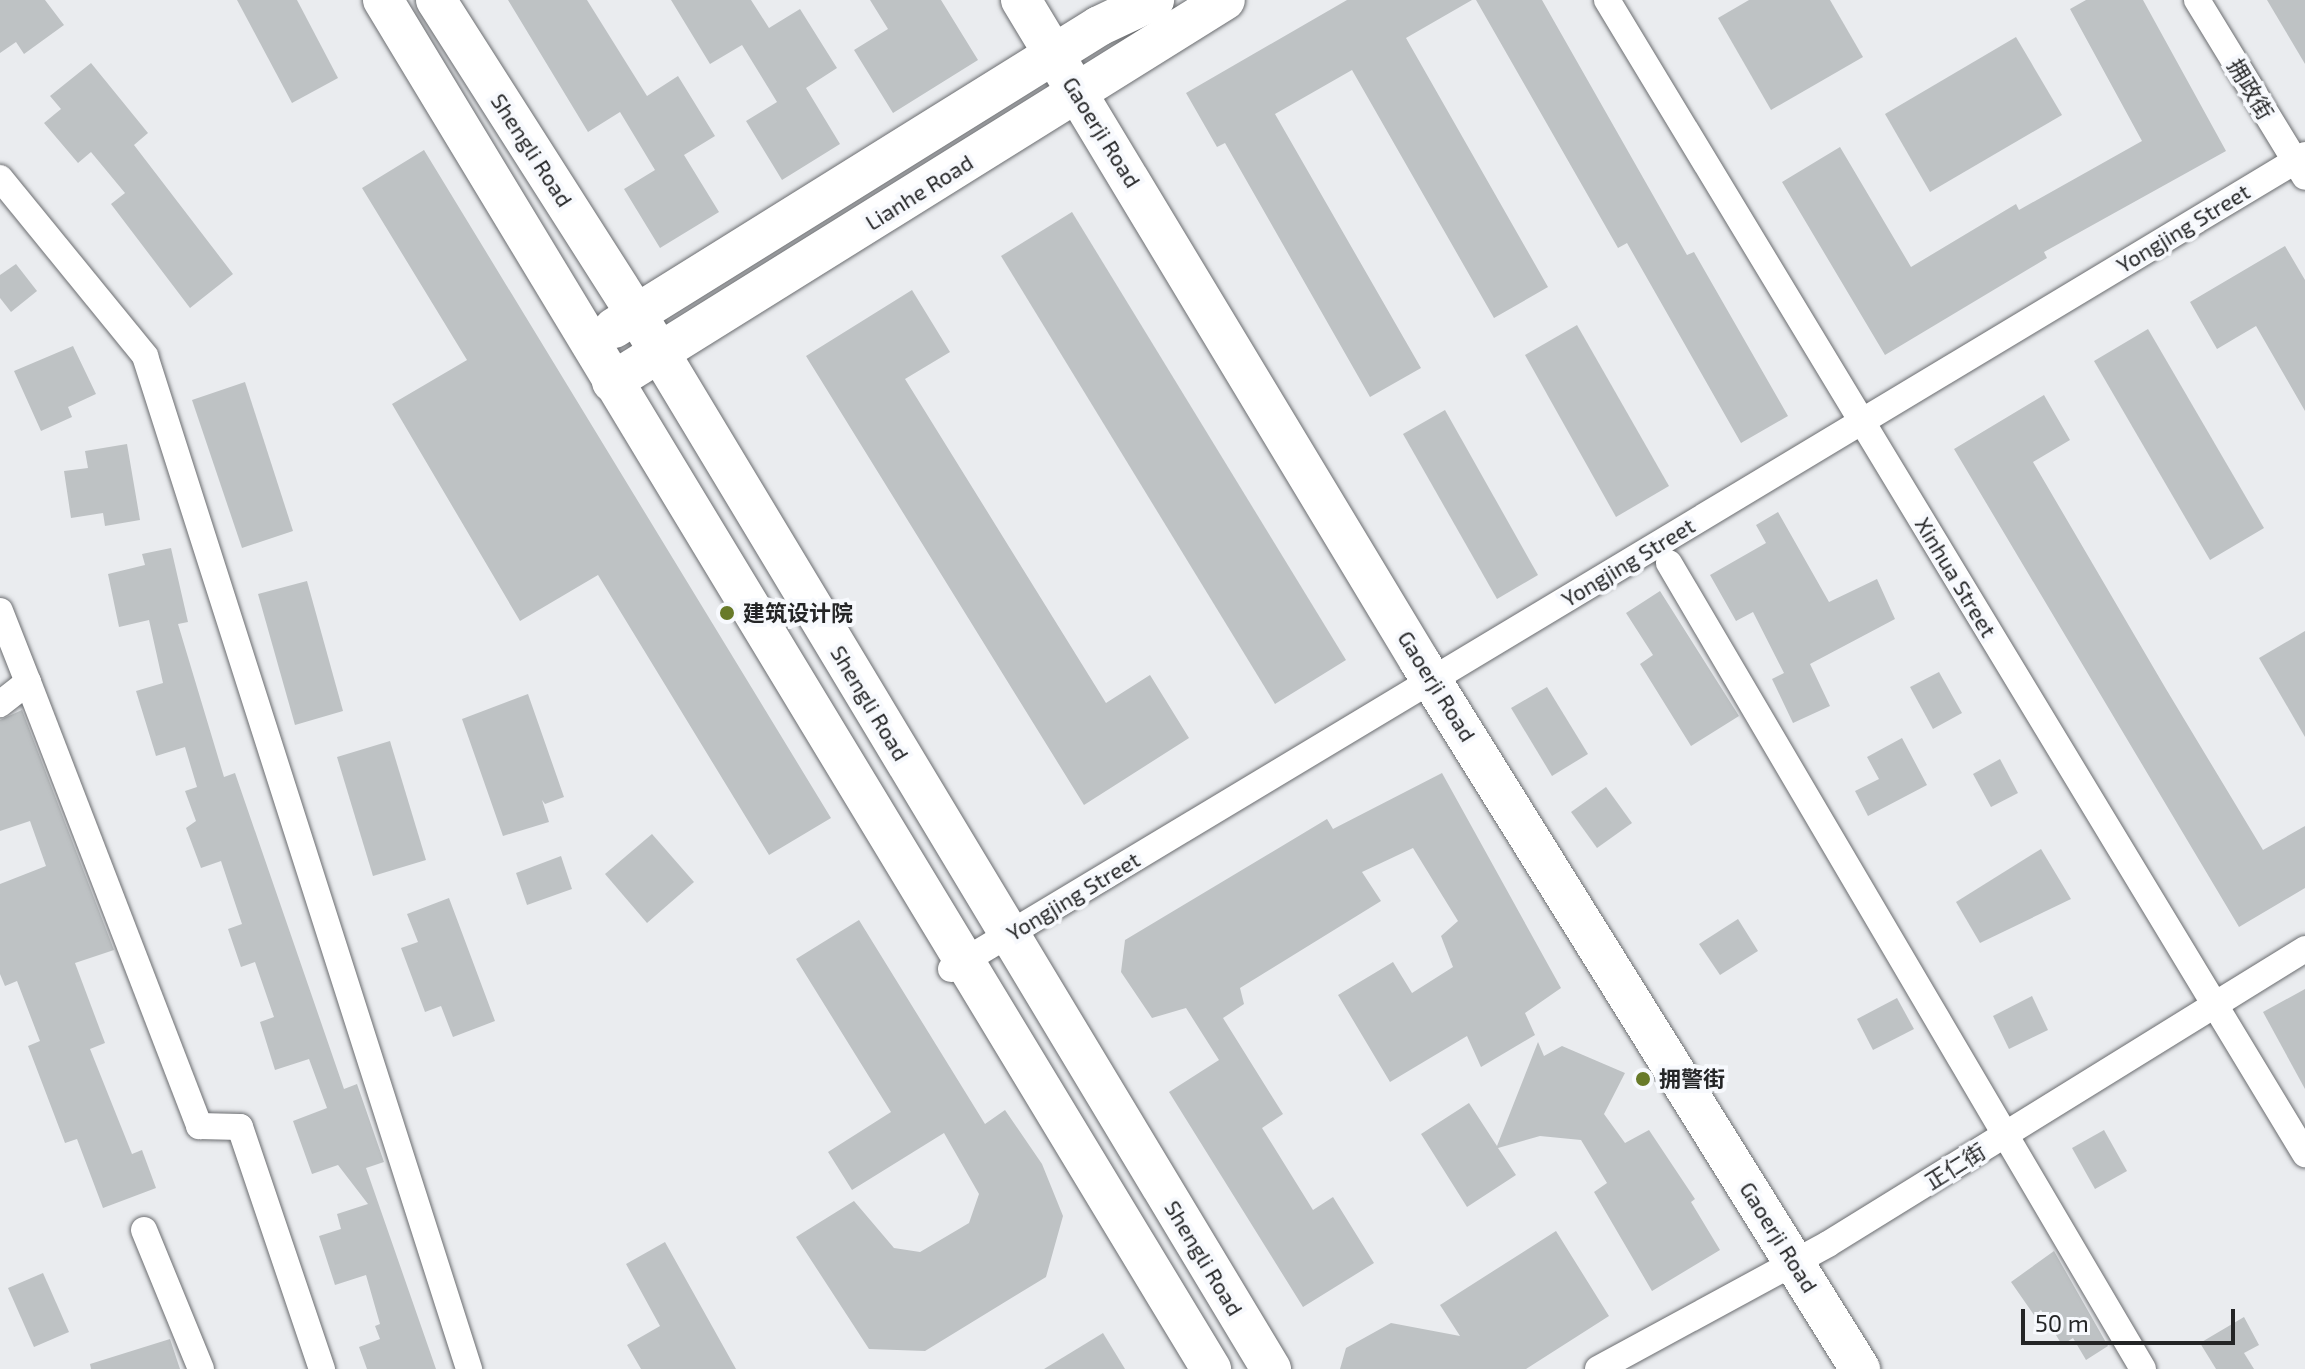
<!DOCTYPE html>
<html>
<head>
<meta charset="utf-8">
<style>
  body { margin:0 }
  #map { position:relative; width:2305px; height:1369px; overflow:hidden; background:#eaecef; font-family:"Exo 2","Noto Sans SC",sans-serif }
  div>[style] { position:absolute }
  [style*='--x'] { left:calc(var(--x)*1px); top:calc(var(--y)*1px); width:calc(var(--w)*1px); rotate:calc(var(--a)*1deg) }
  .building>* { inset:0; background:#bec2c4 }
  .roads { filter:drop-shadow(0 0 2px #6b6d70) drop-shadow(0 0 2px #6b6d70) }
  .street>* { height:26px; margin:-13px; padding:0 13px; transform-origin:13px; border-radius:13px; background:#fff }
  .primary>* { height:40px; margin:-20px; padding:0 20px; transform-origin:20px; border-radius:20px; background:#fff }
  .dots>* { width:22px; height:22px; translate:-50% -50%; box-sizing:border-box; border:4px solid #f7f9fd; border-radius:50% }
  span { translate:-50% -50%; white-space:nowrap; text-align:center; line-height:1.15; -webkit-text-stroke:8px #f7f9fd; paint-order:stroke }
  .street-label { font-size:22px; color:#242526 }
  .poi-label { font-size:22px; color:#242526; font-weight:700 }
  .left { translate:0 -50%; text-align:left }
  .scale { position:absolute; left:2021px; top:1309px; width:214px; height:36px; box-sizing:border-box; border:4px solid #242526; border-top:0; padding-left:10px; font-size:24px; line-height:28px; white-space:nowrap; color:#242526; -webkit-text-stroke:6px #f7f9fd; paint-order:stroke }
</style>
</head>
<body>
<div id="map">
  <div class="building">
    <i style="clip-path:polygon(0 0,45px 0,64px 25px,24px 54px,16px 42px,0 53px)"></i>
    <i style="clip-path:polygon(237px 0,297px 0,338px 78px,292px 103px)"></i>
    <i style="clip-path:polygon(508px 0,587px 0,647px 96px,678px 76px,715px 136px,684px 155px,719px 212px,660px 248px,624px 189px,655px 170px,620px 112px,588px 132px)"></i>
    <i style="clip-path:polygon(671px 0,751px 0,769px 28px,800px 9px,837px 68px,806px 88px,840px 144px,782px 180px,746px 121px,777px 102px,742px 45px,710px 64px)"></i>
    <i style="clip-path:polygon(870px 0,941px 0,978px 60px,893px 113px,854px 50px,888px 29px)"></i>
    <i style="clip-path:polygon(1347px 0,1472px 0,1406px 38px,1548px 287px,1494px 318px,1352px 70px,1275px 114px,1421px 368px,1370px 397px,1225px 143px,1217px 147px,1186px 93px)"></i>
    <i style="clip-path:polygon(1476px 0,1542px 0,1687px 255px,1694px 252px,1788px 416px,1741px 443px,1627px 243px,1618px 248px)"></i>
    <i style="clip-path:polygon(1749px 0,1830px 0,1863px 57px,1771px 110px,1718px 18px)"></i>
    <i style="clip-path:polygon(2086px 0,2143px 0,2226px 151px,2044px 252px,2047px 258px,1885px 355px,1782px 182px,1840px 147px,1911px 267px,2016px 204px,2019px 210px,2142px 141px,2070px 9px)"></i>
    <i style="clip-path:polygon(2267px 0,2305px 0,2305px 64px)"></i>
    <i style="clip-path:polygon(2016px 37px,2062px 115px,1930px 192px,1885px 114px)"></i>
    <i style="clip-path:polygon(91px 63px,148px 133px,134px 145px,233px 274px,190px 308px,111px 204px,125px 193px,91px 152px,78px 163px,44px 123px,61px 109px,50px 96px)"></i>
    <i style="clip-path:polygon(424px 150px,831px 818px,769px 855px,598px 575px,520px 621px,392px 404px,467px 360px,362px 188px)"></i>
    <i style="clip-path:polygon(1072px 212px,1346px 660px,1275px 704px,1001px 256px)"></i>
    <i style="clip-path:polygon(2285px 246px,2305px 280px,2305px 411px,2256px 326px,2217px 349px,2190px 302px)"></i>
    <i style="clip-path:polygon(16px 264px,37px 291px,11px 312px,0 298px,0 275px)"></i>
    <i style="clip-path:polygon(912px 290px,950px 352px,905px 379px,1106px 703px,1150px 675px,1189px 738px,1084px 805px,806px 356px)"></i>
    <i style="clip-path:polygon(1577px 325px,1669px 486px,1616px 517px,1525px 355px)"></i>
    <i style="clip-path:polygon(2148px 329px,2264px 528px,2210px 560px,2094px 361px)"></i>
    <i style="clip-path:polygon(73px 346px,96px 394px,68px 407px,72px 417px,41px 431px,14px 371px)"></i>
    <i style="clip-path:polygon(245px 382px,293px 531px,242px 548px,192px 400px)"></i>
    <i style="clip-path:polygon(2044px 395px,2070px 440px,2033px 462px,2166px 689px,2263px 850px,2305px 826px,2305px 888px,2239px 927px,1954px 449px)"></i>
    <i style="clip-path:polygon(1445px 410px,1538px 575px,1497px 599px,1403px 434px)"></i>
    <i style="clip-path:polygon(127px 444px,140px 520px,105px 526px,103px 513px,71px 518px,64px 471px,88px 468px,85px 451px)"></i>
    <i style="clip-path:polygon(1778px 512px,1829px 602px,1877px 579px,1895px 619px,1810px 664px,1830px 706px,1793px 723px,1772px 679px,1784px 673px,1753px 612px,1736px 621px,1710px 575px,1766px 543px,1756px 525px)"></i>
    <i style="clip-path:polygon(171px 548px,188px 622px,178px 624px,224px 777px,235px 773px,344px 1089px,357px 1084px,384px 1162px,366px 1168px,436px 1369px,367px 1369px,359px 1347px,380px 1339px,375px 1326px,380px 1324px,366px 1275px,335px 1285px,319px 1236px,341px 1229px,337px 1214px,368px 1204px,338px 1165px,312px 1174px,293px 1121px,327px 1108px,309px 1059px,275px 1070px,260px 1022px,274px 1017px,255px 962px,241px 967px,228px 929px,242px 924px,221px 861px,201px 868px,186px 828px,196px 821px,185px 791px,197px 787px,185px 747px,156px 756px,136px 691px,163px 683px,149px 620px,119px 627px,108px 574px,145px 565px,142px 554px)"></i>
    <i style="clip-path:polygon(307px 581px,343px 711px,295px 725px,258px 594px)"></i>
    <i style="clip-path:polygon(1660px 591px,1739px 716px,1691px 746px,1640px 664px,1653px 655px,1626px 613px)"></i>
    <i style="clip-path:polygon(2305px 631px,2305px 737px,2259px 658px)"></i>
    <i style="clip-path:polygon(1939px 672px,1962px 713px,1933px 729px,1910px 687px)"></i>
    <i style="clip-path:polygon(1547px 687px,1588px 754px,1552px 776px,1511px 708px)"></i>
    <i style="clip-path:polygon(528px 694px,564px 797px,545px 804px,542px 800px,549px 822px,503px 836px,462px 719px)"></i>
    <i style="clip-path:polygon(22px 710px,114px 950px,75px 963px,105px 1043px,90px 1049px,132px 1154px,142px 1150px,156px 1188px,103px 1208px,77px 1139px,65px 1143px,28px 1046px,40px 1041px,17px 981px,5px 986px,0 974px,0 884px,46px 866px,30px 821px,0 831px,0 720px)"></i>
    <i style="clip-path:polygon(1902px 738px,1927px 785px,1868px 816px,1855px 791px,1879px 779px,1867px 757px)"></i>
    <i style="clip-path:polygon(390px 741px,426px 860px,373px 876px,337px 757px)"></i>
    <i style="clip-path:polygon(2000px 759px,2018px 793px,1991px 807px,1973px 774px)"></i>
    <i style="clip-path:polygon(1442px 773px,1561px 988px,1525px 1013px,1535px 1035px,1481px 1067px,1467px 1036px,1390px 1082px,1338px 995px,1393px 962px,1412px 993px,1453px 967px,1441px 936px,1458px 921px,1413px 848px,1362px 872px,1381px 901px,1240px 988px,1244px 1004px,1223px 1018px,1283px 1114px,1262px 1128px,1313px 1210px,1333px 1197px,1374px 1263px,1303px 1307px,1169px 1092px,1219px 1060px,1186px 1008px,1152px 1018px,1121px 972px,1125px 940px,1327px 819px,1333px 829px)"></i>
    <i style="clip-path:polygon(1606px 787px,1632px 823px,1597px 848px,1571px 812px)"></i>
    <i style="clip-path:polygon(652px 834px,694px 882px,647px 923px,605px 874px)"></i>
    <i style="clip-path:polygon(2041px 849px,2071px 899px,1980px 943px,1956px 902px)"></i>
    <i style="clip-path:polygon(561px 856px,572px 889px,527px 905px,516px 873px)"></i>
    <i style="clip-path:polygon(449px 898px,495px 1021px,453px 1037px,441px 1006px,425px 1012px,401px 948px,418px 942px,407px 914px)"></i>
    <i style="clip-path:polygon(1738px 919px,1758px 951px,1720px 975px,1699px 944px)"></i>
    <i style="clip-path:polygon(859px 920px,985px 1124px,1005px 1110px,1042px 1164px,1063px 1216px,1046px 1277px,925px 1351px,869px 1349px,796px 1237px,854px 1201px,894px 1248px,920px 1252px,969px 1223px,979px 1194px,944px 1133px,852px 1190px,828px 1152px,891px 1112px,796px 959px)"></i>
    <i style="clip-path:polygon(2305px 989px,2305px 1089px,2263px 1012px)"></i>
    <i style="clip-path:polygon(2032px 996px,2048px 1030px,2009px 1049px,1993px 1016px)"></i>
    <i style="clip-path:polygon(1897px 998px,1914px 1029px,1873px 1050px,1857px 1019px)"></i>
    <i style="clip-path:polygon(1538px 1042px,1544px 1056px,1562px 1046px,1625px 1073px,1604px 1114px,1625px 1143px,1649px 1130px,1695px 1199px,1691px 1202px,1720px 1250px,1652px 1291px,1594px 1192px,1607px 1183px,1581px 1140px,1540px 1136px,1498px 1148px,1516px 1175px,1467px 1207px,1421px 1134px,1469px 1103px,1497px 1146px)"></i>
    <i style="clip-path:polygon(2104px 1130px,2127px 1171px,2095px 1189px,2072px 1148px)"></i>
    <i style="clip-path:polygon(1556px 1231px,1609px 1316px,1526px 1369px,1340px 1369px,1346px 1348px,1391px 1323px,1460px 1336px,1440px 1305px)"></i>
    <i style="clip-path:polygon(665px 1242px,736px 1369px,641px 1369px,627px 1345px,660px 1326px,626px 1264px)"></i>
    <i style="clip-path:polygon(2054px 1251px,2108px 1346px,2086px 1360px,2073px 1338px,2062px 1345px,2041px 1310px,2034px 1315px,2011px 1282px)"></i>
    <i style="clip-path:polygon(43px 1273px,69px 1332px,34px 1347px,8px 1288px)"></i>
    <i style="clip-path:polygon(2244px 1317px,2259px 1345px,2244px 1353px,2254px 1369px,2216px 1369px,2200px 1343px)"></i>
    <i style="clip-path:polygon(1103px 1333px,1125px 1369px,1044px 1369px)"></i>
    <i style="clip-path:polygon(170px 1339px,180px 1369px,91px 1369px,90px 1364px)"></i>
  </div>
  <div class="roads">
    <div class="street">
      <i style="--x:1607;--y:0;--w:1349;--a:58.83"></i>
      <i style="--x:2197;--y:0;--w:207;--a:58.6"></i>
      <i style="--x:0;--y:178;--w:230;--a:50.8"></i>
      <i style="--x:145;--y:356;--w:1064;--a:72.26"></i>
      <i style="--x:1669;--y:563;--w:935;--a:59.54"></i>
      <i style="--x:0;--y:611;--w:76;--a:68.5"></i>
      <i style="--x:28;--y:682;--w:36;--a:142"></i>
      <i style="--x:28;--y:682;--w:476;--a:68.9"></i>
      <i style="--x:199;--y:1126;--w:41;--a:1.4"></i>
      <i style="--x:240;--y:1127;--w:256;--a:71.3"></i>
      <i style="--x:951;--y:969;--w:1580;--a:-31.01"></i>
      <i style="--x:144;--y:1230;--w:150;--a:67.7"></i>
      <i style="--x:1598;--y:1369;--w:262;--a:-28.5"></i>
      <i style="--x:1828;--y:1244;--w:561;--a:-31.73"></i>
    </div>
    <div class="primary">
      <i style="--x:383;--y:0;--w:1600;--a:58.83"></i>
      <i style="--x:436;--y:0;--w:374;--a:57.5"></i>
      <i style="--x:637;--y:315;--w:1230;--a:58.97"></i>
      <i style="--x:1021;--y:0;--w:773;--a:58.92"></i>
      <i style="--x:1420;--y:662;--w:833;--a:58.1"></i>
      <i style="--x:614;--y:328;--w:571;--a:-31.91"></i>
      <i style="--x:1099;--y:26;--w:61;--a:-25.3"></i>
      <i style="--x:612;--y:382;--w:722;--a:-31.93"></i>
    </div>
  </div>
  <div class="dots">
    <i style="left:727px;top:613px;background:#687a29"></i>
    <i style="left:1643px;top:1079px;background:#687a29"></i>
  </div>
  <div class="street-label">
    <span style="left:2251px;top:89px;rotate:59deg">拥政街</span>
    <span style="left:1102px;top:132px;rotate:58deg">Gaoerji Road</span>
    <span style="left:532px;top:150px;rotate:57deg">Shengli Road</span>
    <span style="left:919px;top:192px;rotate:-32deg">Lianhe Road</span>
    <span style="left:2183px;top:228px;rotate:-31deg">Yongjing Street</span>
    <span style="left:1628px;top:562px;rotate:-31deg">Yongjing Street</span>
    <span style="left:1956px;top:577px;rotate:59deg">Xinhua Street</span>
    <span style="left:1437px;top:686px;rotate:58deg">Gaoerji Road</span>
    <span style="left:870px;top:703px;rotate:59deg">Shengli Road</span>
    <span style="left:1073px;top:896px;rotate:-31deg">Yongjing Street</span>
    <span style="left:1955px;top:1166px;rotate:-32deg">正仁街</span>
    <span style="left:1779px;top:1237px;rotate:58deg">Gaoerji Road</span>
    <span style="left:1204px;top:1258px;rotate:59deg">Shengli Road</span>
  </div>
  <div class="poi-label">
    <span class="left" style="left:743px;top:613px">建筑设计院</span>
    <span class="left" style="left:1659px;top:1079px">拥警街</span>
  </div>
  <div class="scale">50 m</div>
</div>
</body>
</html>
